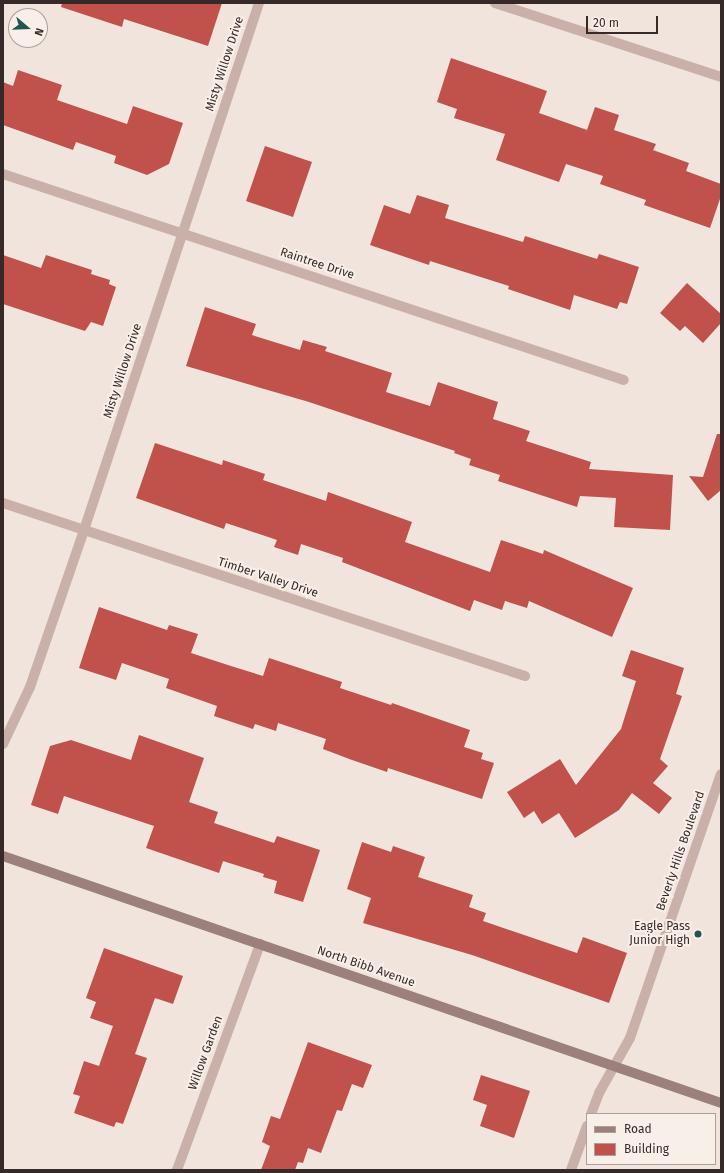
<!DOCTYPE html>
<html>
<head>
<meta charset="utf-8">
<style>
  body { margin:0 }
  #map { position:relative; width:724px; height:1173px; overflow:hidden; background:#f1e4dd; font-family:"Fira Sans",sans-serif }
  div>[style] { position:absolute }
  [style*='--x'] { left:calc(var(--x)*1px); top:calc(var(--y)*1px); width:calc(var(--w)*1px); rotate:calc(var(--a)*1deg) }
  .building>* { inset:0; background:#c1514b }
  .minor>* { height:10px; margin:-5px; padding:0 5px; transform-origin:5px; border-radius:5px; background:#c9b1a9 }
  .tertiary>* { height:10px; margin:-5px; padding:0 5px; transform-origin:5px; border-radius:5px; background:#c9b1a9 }
  .secondary>* { height:10px; margin:-5px; padding:0 5px; transform-origin:5px; border-radius:5px; background:#9c807b }
  .dots>* { width:11px; height:11px; translate:-50% -50%; box-sizing:border-box; border:2px solid #f9efe9; border-radius:50% }
  span { translate:-50% -50%; white-space:nowrap; text-align:center; line-height:1.15; -webkit-text-stroke:4px #f9efe9; paint-order:stroke }
  .street-label { font-size:12px; color:#362a29 }
  .poi-label { font-size:12px; color:#362a29 }
  .right { translate:-100% -50%; text-align:right }
  .frame { position:absolute; inset:0; border:4px solid #362a29; pointer-events:none }
  .legend { position:absolute; left:586px; top:1113px; width:130px; height:52px; box-sizing:border-box; background:#f9efe9; border:1px solid #aba09c; margin:0; padding:5px 7px; list-style:none; font-size:12px; color:#362a29 }
  .legend li { display:flex; align-items:center; gap:8px; height:20px }
  .legend b { width:20px; border:1px solid #aba09c }
  .north { position:absolute; left:8px; top:8px; width:40px; height:40px; box-sizing:border-box; background:#f9efe9; border:1px solid #aba09c; border-radius:50%; rotate:109deg; font-size:11px; font-weight:700; line-height:16px; text-align:center; color:#362a29 }
  .north::after { content:''; display:block; margin:auto; width:14px; height:18px; background:#20564f; clip-path:polygon(50% 0,100% 100%,50% 72%,0 100%) }
  .scale { position:absolute; left:586px; top:16px; width:72px; height:18px; box-sizing:border-box; border:2px solid #362a29; border-top:0; padding-left:5px; font-size:12px; line-height:14px; white-space:nowrap; color:#362a29; -webkit-text-stroke:3px #f9efe9; paint-order:stroke }
</style>
</head>
<body>
<div id="map">
  <div class="building">
    <i style="clip-path:polygon(62px 3px,222px 3px,208px 46px,124px 19px,122px 27px,61px 7px)"></i>
    <i style="clip-path:polygon(451px 58px,547px 91px,539px 113px,587px 130px,595px 107px,619px 115px,614px 130px,656px 144px,653px 150px,689px 163px,686px 171px,721px 184px,721px 196px,710px 228px,644px 205px,646px 200px,600px 184px,603px 176px,566px 164px,559px 182px,496px 160px,505px 134px,454px 118px,457px 109px,437px 102px)"></i>
    <i style="clip-path:polygon(18px 70px,62px 85px,57px 100px,127px 124px,133px 106px,183px 123px,169px 164px,147px 175px,114px 163px,116px 156px,76px 142px,73px 150px,3px 125px,3px 82px,13px 86px)"></i>
    <i style="clip-path:polygon(265px 146px,312px 162px,293px 217px,246px 201px)"></i>
    <i style="clip-path:polygon(417px 195px,449px 205px,445px 218px,523px 242px,525px 236px,597px 259px,599px 254px,639px 267px,627px 304px,620px 302px,617px 309px,574px 295px,570px 310px,508px 289px,509px 286px,430px 261px,429px 265px,370px 245px,384px 205px,410px 214px)"></i>
    <i style="clip-path:polygon(3px 255px,41px 268px,46px 255px,92px 270px,91px 274px,110px 280px,109px 284px,116px 287px,103px 326px,91px 322px,85px 331px,3px 304px)"></i>
    <i style="clip-path:polygon(687px 283px,721px 314px,721px 323px,703px 343px,685px 326px,680px 331px,660px 313px)"></i>
    <i style="clip-path:polygon(205px 307px,256px 324px,252px 335px,300px 350px,303px 340px,327px 347px,325px 351px,392px 373px,386px 392px,430px 406px,438px 382px,498px 402px,493px 419px,530px 431px,526px 441px,591px 462px,589px 469px,673px 475px,670px 530px,614px 527px,616px 498px,580px 496px,577px 507px,498px 481px,500px 475px,469px 465px,471px 459px,454px 453px,455px 451px,309px 402px,186px 366px)"></i>
    <i style="clip-path:polygon(717px 434px,721px 434px,721px 490px,708px 501px,689px 476px,703px 477px)"></i>
    <i style="clip-path:polygon(155px 443px,222px 465px,223px 460px,265px 474px,263px 480px,326px 501px,328px 492px,412px 522px,405px 542px,490px 572px,501px 540px,543px 554px,544px 550px,633px 588px,612px 637px,529px 601px,527px 608px,505px 601px,502px 610px,474px 600px,470px 611px,342px 562px,343px 558px,301px 544px,298px 555px,274px 547px,277px 540px,226px 523px,224px 529px,136px 498px)"></i>
    <i style="clip-path:polygon(99px 607px,167px 630px,169px 625px,198px 634px,191px 653px,231px 666px,263px 676px,269px 658px,342px 682px,340px 688px,391px 705px,392px 703px,470px 730px,464px 747px,483px 753px,481px 759px,494px 763px,482px 799px,388px 768px,387px 772px,352px 760px,323px 749px,326px 739px,278px 723px,276px 731px,255px 724px,253px 729px,214px 716px,217px 706px,166px 688px,169px 679px,122px 663px,116px 680px,79px 668px)"></i>
    <i style="clip-path:polygon(631px 650px,684px 668px,676px 694px,682px 696px,660px 759px,668px 766px,653px 783px,672px 798px,659px 814px,632px 793px,619px 810px,575px 838px,559px 813px,542px 824px,534px 811px,524px 818px,507px 792px,560px 759px,576px 785px,621px 729px,636px 681px,622px 676px)"></i>
    <i style="clip-path:polygon(139px 735px,204px 758px,189px 802px,218px 812px,214px 823px,274px 843px,277px 836px,320px 850px,303px 902px,274px 893px,277px 881px,263px 877px,264px 874px,223px 861px,219px 873px,146px 848px,154px 826px,64px 796px,58px 814px,31px 805px,50px 746px,71px 740px,131px 760px)"></i>
    <i style="clip-path:polygon(362px 842px,391px 852px,393px 846px,425px 857px,418px 877px,473px 895px,469px 907px,486px 913px,483px 921px,577px 953px,583px 937px,627px 953px,609px 1003px,472px 955px,363px 923px,371px 898px,347px 889px)"></i>
    <i style="clip-path:polygon(104px 948px,183px 976px,173px 1004px,155px 998px,135px 1054px,147px 1058px,123px 1124px,116px 1122px,114px 1127px,74px 1113px,80px 1096px,73px 1094px,84px 1061px,99px 1066px,113px 1026px,90px 1018px,96px 1002px,86px 998px)"></i>
    <i style="clip-path:polygon(308px 1042px,372px 1065px,363px 1088px,352px 1084px,342px 1111px,337px 1110px,321px 1153px,308px 1148px,303px 1163px,298px 1162px,295px 1170px,261px 1170px,270px 1146px,262px 1142px,271px 1116px,280px 1119px)"></i>
    <i style="clip-path:polygon(481px 1075px,530px 1091px,514px 1138px,480px 1126px,487px 1105px,473px 1100px)"></i>
  </div>
  <div class="minor">
    <i style="--x:495;--y:3;--w:238;--a:18.1"></i>
    <i style="--x:3;--y:174;--w:654;--a:18.35"></i>
    <i style="--x:3;--y:503;--w:550;--a:18.34"></i>
    <i style="--x:591;--y:1114;--w:22;--a:-69"></i>
    <i style="--x:599;--y:1093;--w:63;--a:-60.6"></i>
    <i style="--x:630;--y:1038;--w:279;--a:-71"></i>
    <i style="--x:177;--y:1170;--w:241;--a:-69.8"></i>
    <i style="--x:571;--y:1170;--w:47;--a:-70"></i>
  </div>
  <div class="tertiary">
    <i style="--x:3;--y:744;--w:63;--a:-64.7"></i>
    <i style="--x:30;--y:687;--w:166;--a:-71"></i>
    <i style="--x:84;--y:530;--w:555;--a:-71.63"></i>
  </div>
  <div class="secondary">
    <i style="--x:3;--y:856;--w:759;--a:18.98"></i>
  </div>
  <div class="dots">
    <i style="left:698px;top:934px;background:#20564f"></i>
  </div>
  <div class="street-label">
    <span style="left:225px;top:64px;rotate:-72deg">Misty Willow Drive</span>
    <span style="left:317px;top:264px;rotate:18deg">Raintree Drive</span>
    <span style="left:123px;top:371px;rotate:-72deg">Misty Willow Drive</span>
    <span style="left:268px;top:578px;rotate:18deg">Timber Valley Drive</span>
    <span style="left:681px;top:851px;rotate:-71deg">Beverly Hills Boulevard</span>
    <span style="left:366px;top:967px;rotate:19deg">North Bibb Avenue</span>
    <span style="left:206px;top:1053px;rotate:-70deg">Willow Garden</span>
  </div>
  <div class="poi-label">
    <span class="right" style="left:690px;top:934px">Eagle Pass<br>Junior High</span>
  </div>
  <div class="frame"></div>
  <ul class="legend">
  <li><b style="height:5px;background:#9c807b"></b>Road</li>
  <li><b style="height:11px;background:#c1514b"></b>Building</li>
  </ul>
  <div class="north">N</div>
  <div class="scale">20 m</div>
</div>
</body>
</html>
